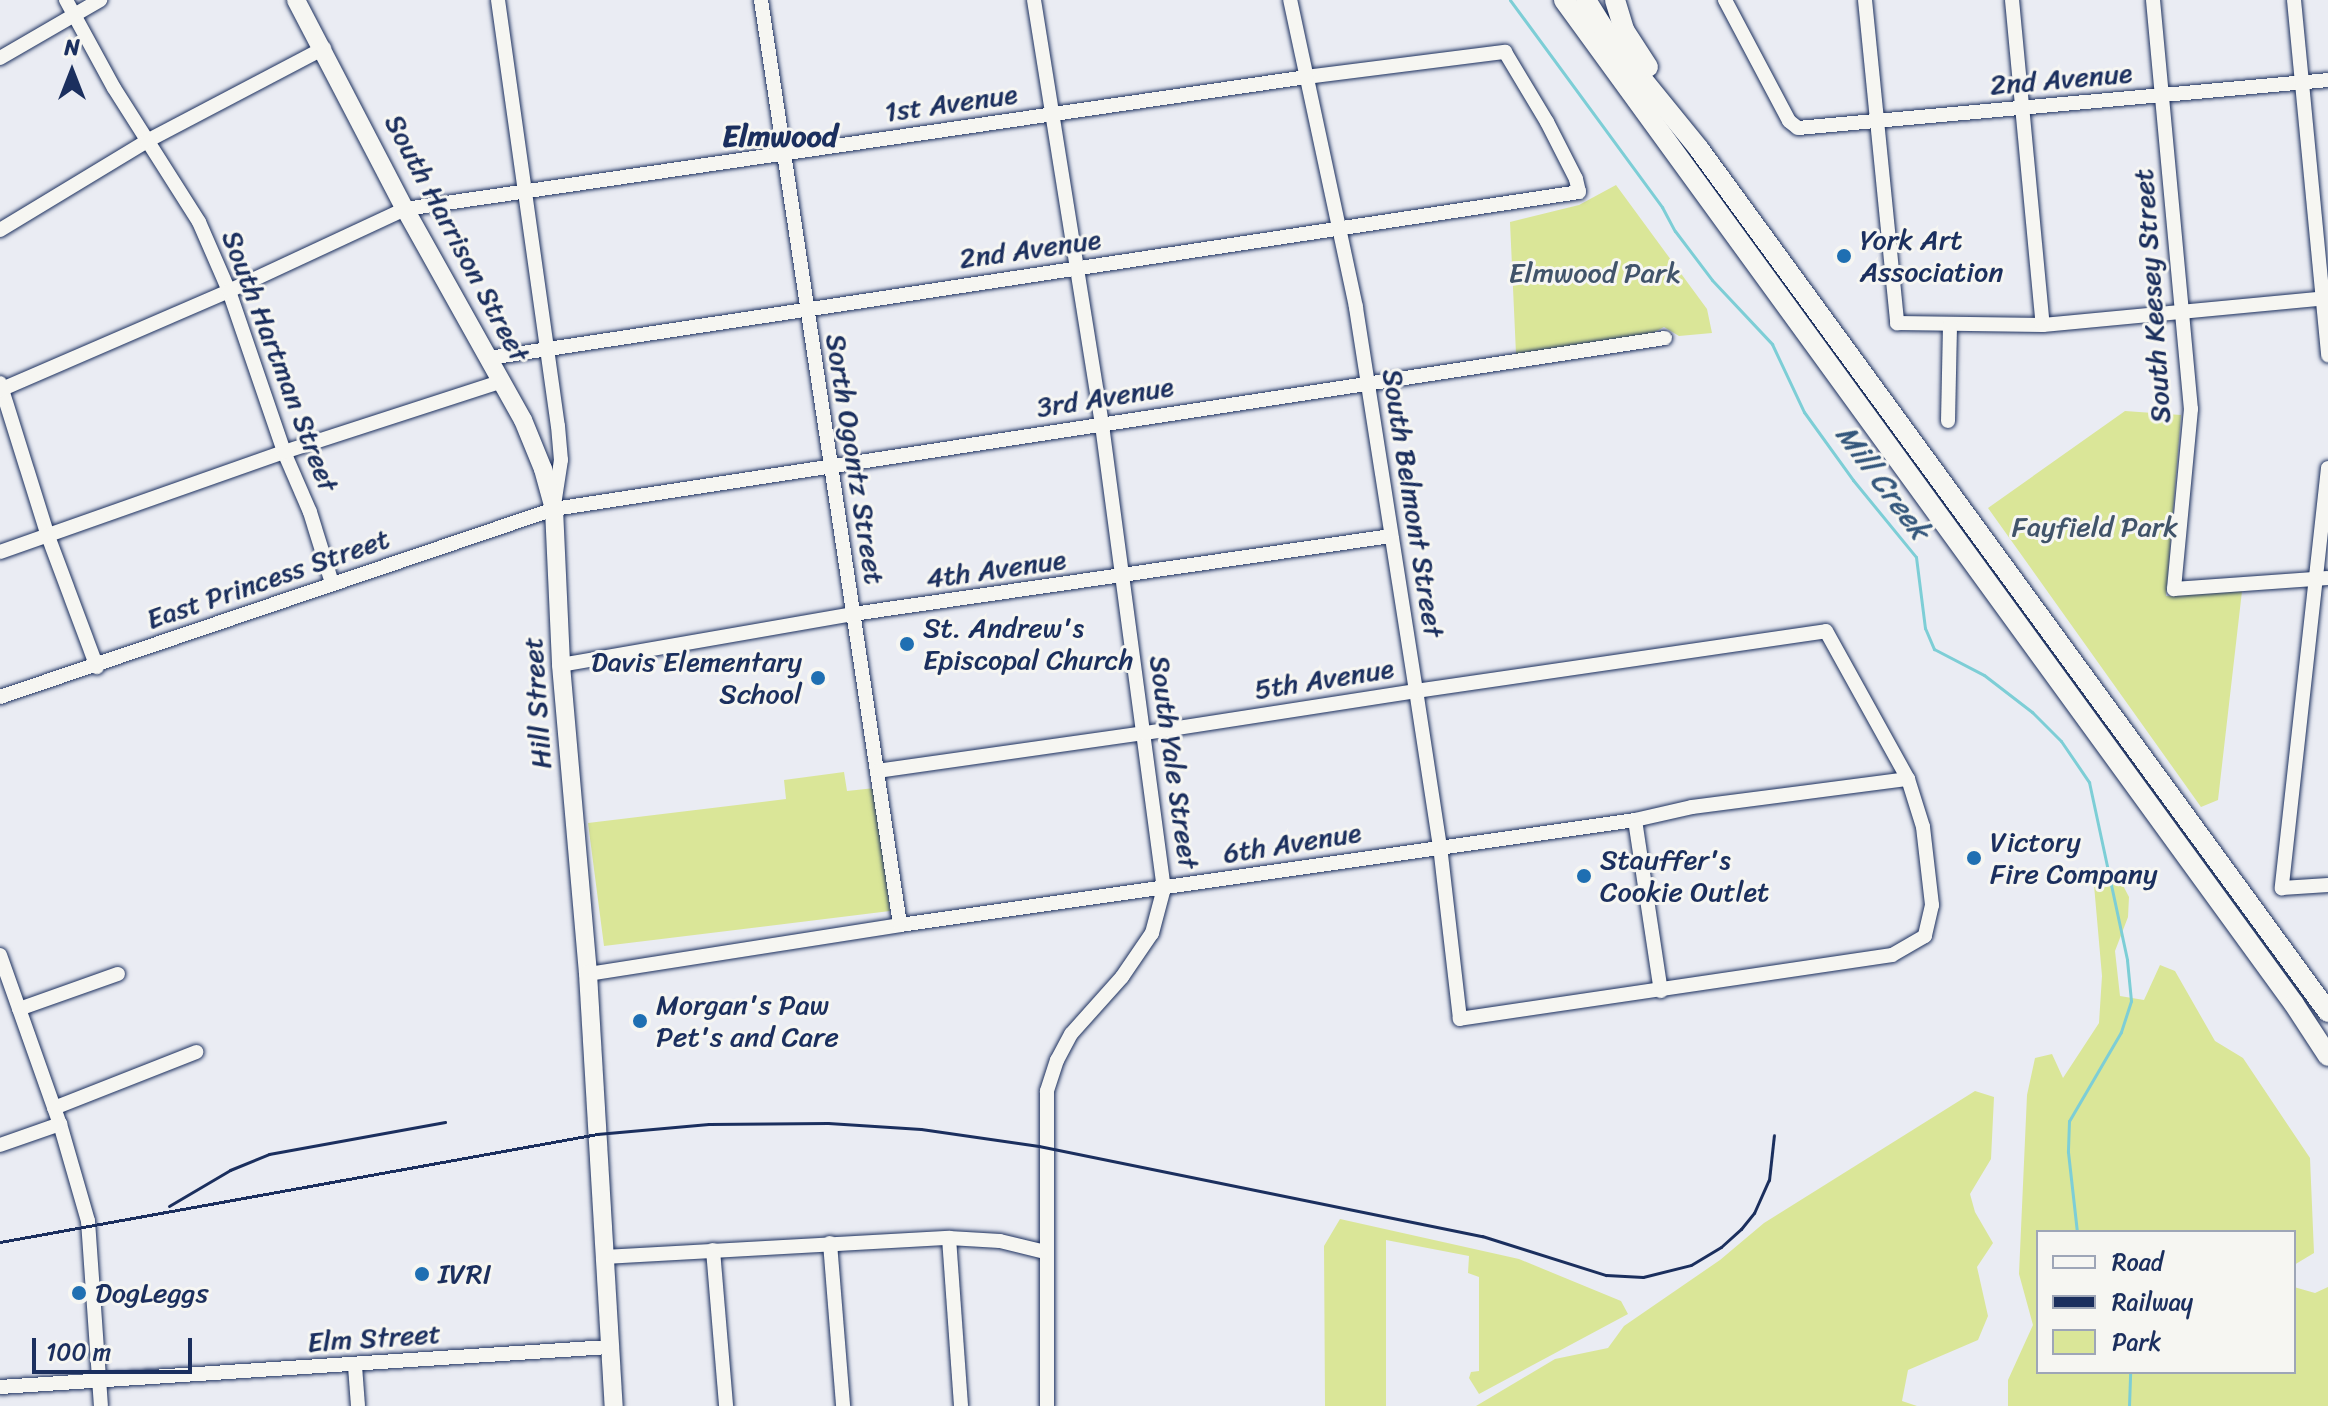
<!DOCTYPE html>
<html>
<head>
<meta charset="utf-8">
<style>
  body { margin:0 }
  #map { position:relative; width:2328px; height:1406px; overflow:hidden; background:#eaecf3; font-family:Sriracha,sans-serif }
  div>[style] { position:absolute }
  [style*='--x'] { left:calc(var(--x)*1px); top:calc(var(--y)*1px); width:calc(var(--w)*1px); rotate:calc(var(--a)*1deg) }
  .green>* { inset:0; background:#dae698 }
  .stream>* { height:3px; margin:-1.5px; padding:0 1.5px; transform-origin:1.5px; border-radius:1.5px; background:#7dced6 }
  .roads { filter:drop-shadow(0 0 2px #1b2f5e) drop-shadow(0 0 2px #1b2f5e) }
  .minor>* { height:14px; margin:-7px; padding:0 7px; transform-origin:7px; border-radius:7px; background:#f6f6f2 }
  .major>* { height:18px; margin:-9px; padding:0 9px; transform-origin:9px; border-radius:9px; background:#f6f6f2 }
  .highway>* { height:20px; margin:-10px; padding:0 10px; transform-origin:10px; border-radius:10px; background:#f6f6f2 }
  .rail>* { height:3px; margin:-1.5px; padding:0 1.5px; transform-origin:1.5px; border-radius:1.5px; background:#1b2f5e }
  .dots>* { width:22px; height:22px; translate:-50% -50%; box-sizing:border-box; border:4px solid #f6f6f2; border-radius:50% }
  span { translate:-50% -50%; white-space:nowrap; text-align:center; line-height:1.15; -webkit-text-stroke:6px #f6f6f2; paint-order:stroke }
  .street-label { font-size:28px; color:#1b2f5e }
  .poi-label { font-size:28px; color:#1b2f5e }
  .left { translate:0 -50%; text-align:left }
  .right { translate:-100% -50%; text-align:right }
  .park-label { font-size:28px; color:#41546a }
  .neighbourhood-label { font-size:30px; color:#1b2f5e; font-weight:700 }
  .water-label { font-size:30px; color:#34577c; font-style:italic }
  .legend { position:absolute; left:2036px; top:1230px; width:260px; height:144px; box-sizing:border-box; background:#f6f6f2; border:2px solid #9ea6b7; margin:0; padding:10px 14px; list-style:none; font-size:24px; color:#1b2f5e }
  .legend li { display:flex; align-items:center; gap:16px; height:40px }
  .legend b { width:40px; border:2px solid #9ea6b7 }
  .north { position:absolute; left:32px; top:32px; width:80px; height:80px; -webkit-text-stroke:6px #f6f6f2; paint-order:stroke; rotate:0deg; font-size:22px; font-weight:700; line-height:32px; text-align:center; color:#1b2f5e }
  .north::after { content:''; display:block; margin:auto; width:28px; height:36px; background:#1b2f5e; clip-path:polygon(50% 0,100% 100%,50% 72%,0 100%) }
  .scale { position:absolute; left:32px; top:1338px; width:160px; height:36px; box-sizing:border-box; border:4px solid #1b2f5e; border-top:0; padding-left:10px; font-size:24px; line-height:28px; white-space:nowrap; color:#1b2f5e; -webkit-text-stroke:6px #f6f6f2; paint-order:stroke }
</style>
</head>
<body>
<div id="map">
  <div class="green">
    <i style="clip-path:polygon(1616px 185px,1707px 309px,1712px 333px,1679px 336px,1664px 327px,1647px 336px,1516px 354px,1510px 222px,1579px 205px)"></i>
    <i style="clip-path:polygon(2125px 411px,2181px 415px,2166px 596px,2242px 591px,2218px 800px,2201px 807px,1988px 508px)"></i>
    <i style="clip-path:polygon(844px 772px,847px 791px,875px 788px,890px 911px,604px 946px,588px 823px,786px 799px,784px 780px)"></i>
    <i style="clip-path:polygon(2116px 872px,2129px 897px,2128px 917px,2115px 951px,2120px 996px,2144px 1000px,2160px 965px,2175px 971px,2215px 1041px,2243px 1058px,2310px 1158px,2314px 1253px,2294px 1265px,2294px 1232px,2038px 1232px,2038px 1372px,2294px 1372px,2294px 1287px,2315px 1293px,2328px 1287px,2328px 1406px,2008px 1406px,2008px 1380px,2033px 1325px,2019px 1274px,2027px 1095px,2035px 1058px,2052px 1054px,2063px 1078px,2099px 1023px,2102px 976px,2094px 885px)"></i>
    <i style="clip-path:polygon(1975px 1091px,1994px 1097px,1991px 1159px,1970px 1194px,1975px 1212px,1993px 1243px,1977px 1267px,1988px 1316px,1978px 1340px,1908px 1370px,1902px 1401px,1917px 1406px,1476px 1406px,1555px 1359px,1608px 1348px,1624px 1326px,1720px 1260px,1764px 1223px)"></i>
    <i style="clip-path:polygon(1340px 1219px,1519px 1259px,1621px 1301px,1628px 1314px,1479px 1394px,1469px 1378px,1471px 1372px,1479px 1371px,1479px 1277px,1468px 1273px,1469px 1256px,1386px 1240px,1386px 1406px,1325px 1406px,1324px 1246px)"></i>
  </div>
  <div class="stream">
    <i style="--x:1510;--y:0;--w:257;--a:53.7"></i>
    <i style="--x:1662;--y:207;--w:27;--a:62"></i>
    <i style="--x:1675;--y:231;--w:61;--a:52.9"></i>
    <i style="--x:1712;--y:280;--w:88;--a:46.8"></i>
    <i style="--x:1772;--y:344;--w:75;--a:64.8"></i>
    <i style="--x:1804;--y:412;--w:84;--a:54.2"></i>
    <i style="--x:1853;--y:480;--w:99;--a:50.7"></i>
    <i style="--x:1916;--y:557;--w:72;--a:82.8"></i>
    <i style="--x:1925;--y:628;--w:23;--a:67"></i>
    <i style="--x:1934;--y:649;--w:56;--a:27.5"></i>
    <i style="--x:1984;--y:675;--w:61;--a:37.6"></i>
    <i style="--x:2032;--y:712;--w:41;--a:45"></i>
    <i style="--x:2061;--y:741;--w:50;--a:55.7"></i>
    <i style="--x:2089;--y:782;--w:182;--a:77.9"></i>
    <i style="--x:2127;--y:960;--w:41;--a:84.4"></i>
    <i style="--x:2131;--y:1001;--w:33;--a:108"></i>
    <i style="--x:2121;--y:1032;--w:103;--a:120.3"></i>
    <i style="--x:2069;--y:1121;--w:31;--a:92"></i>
    <i style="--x:2068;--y:1152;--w:81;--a:83.6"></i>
    <i style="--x:2129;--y:1406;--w:34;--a:-88"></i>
  </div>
  <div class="roads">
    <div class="minor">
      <i style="--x:66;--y:0;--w:100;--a:61.4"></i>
      <i style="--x:114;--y:88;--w:159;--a:57.6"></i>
      <i style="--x:199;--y:222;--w:75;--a:66.5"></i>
      <i style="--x:229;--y:291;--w:170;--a:71.1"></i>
      <i style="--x:284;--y:452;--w:65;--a:66.6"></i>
      <i style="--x:310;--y:512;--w:74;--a:72.8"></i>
      <i style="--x:498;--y:0;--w:430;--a:82"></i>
      <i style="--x:558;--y:426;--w:34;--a:85"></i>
      <i style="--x:561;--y:460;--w:46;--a:98.8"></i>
      <i style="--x:761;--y:0;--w:935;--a:81.45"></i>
      <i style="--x:1034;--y:0;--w:430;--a:80.9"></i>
      <i style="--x:1102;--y:425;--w:467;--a:82.4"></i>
      <i style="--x:1164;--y:888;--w:47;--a:104.9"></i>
      <i style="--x:1152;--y:933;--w:53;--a:124.3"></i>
      <i style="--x:1122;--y:977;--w:76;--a:131.8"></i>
      <i style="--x:1071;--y:1034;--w:30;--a:118"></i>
      <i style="--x:1057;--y:1060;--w:33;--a:108"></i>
      <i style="--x:1047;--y:1091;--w:315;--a:90"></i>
      <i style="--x:1725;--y:0;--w:137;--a:62.1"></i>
      <i style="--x:1789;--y:121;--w:11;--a:38"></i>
      <i style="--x:1798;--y:128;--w:532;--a:-5.17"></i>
      <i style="--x:1865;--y:0;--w:325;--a:84.3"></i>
      <i style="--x:1897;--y:323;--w:146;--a:0.8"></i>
      <i style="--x:2043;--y:325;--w:286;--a:-5.4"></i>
      <i style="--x:2012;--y:0;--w:326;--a:84.6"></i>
      <i style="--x:2153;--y:0;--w:411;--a:84.7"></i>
      <i style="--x:2191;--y:409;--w:181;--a:95.4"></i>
      <i style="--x:2174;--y:589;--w:154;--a:-4.1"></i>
      <i style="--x:2294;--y:0;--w:357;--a:84.5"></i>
      <i style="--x:0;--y:58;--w:116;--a:-30.1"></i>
      <i style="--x:0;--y:230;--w:172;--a:-31.2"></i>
      <i style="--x:147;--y:141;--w:200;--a:-27.7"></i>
      <i style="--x:0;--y:383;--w:160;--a:72.6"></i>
      <i style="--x:48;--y:536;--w:140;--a:69.5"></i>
      <i style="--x:0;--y:390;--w:249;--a:-23.4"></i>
      <i style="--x:229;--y:291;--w:194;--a:-25"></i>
      <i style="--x:405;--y:209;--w:911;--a:-8.33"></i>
      <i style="--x:1306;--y:77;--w:201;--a:-7.2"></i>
      <i style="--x:1505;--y:52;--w:82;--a:59"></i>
      <i style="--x:1547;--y:122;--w:64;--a:63"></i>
      <i style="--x:1576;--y:179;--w:13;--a:77"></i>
      <i style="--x:1579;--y:192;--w:1103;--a:171.34"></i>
      <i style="--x:1948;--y:421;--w:97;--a:-88.8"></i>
      <i style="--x:2328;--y:468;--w:423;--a:96.3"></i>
      <i style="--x:2282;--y:888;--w:46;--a:-3.7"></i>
      <i style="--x:0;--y:552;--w:301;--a:-19.4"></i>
      <i style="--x:284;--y:452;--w:229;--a:-18"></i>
      <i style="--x:561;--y:665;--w:296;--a:-9.9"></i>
      <i style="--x:853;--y:614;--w:544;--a:-8.25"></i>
      <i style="--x:0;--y:697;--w:585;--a:-18.74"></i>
      <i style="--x:554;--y:509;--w:1124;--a:-8.75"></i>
      <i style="--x:877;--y:771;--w:271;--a:-8.1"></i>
      <i style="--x:1145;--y:733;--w:274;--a:-8.8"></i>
      <i style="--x:1416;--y:691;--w:414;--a:-8.3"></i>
      <i style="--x:1826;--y:631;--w:169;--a:61"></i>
      <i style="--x:1908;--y:779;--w:50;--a:72.6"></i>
      <i style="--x:1923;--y:827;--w:79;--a:83.4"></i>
      <i style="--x:1932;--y:905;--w:32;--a:103"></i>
      <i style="--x:1925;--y:936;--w:38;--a:150"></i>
      <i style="--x:1892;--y:955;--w:437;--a:171.6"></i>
      <i style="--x:1460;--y:1019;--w:173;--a:-96.6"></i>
      <i style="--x:1440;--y:847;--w:158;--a:-98.7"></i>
      <i style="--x:1416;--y:691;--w:389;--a:-98.9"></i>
      <i style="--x:1356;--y:307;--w:314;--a:-102.1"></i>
      <i style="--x:1635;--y:820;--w:173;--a:81.4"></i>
      <i style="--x:0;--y:955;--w:179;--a:70.5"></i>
      <i style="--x:60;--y:1124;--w:101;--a:73.9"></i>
      <i style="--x:88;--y:1221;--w:185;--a:86"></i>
      <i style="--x:588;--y:974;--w:316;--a:-8.9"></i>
      <i style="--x:900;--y:925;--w:742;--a:-8.13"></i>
      <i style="--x:1635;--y:820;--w:58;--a:-12.8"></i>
      <i style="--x:1692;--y:807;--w:218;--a:-7.4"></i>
      <i style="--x:19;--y:1009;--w:105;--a:-19.5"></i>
      <i style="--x:54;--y:1108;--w:153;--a:-21.5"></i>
      <i style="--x:0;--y:1145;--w:64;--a:-19.3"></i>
      <i style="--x:949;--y:1238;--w:168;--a:85.9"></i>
      <i style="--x:830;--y:1243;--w:164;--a:85.4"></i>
      <i style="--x:713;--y:1250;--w:157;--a:85.2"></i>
      <i style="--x:604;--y:1257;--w:346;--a:-3.2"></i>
      <i style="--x:949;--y:1238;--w:51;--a:3.4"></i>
      <i style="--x:1000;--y:1241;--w:46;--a:13.7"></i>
      <i style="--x:355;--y:1366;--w:40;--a:85.7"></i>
      <i style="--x:0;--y:1387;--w:609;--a:-3.76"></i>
    </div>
    <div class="major">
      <i style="--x:296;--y:0;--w:236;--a:62.5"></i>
      <i style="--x:405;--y:209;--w:242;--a:60.8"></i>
      <i style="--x:523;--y:420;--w:53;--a:67.8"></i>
      <i style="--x:543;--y:469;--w:41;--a:74.6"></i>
      <i style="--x:554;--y:509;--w:156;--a:87.4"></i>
      <i style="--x:561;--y:665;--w:310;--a:85"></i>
      <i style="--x:588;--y:974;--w:433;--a:86.6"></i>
    </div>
    <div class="highway">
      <i style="--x:1564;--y:0;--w:1241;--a:53.98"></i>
      <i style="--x:2294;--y:1004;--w:62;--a:56.8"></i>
      <i style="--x:1586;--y:0;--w:51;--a:57.9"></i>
      <i style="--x:1613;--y:43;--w:136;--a:50.9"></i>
      <i style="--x:1699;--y:149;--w:1068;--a:53.91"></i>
      <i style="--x:1615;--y:0;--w:31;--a:73"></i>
      <i style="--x:1624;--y:30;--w:44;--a:57"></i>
    </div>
  </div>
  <div class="rail">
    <i style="--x:169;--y:1206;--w:71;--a:-30.5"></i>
    <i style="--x:230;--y:1170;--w:42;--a:-22.3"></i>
    <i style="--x:269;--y:1154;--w:179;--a:-10.3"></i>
    <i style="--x:0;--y:1242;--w:607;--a:-10.25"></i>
    <i style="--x:597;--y:1134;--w:112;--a:-5.1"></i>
    <i style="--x:709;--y:1124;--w:119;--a:-0.5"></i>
    <i style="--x:828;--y:1123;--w:93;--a:3.7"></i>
    <i style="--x:921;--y:1129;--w:119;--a:8.2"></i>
    <i style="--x:1039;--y:1146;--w:452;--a:11.5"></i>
    <i style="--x:1482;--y:1236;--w:130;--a:17.5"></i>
    <i style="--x:1606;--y:1275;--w:37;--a:3"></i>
    <i style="--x:1643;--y:1277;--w:49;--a:-14"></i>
    <i style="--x:1691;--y:1265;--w:35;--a:-31"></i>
    <i style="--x:1721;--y:1247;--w:27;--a:-42"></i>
    <i style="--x:1741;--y:1229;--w:21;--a:-51"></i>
    <i style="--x:1754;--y:1213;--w:36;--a:-66"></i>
    <i style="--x:1769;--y:1180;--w:45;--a:-83.7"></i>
  </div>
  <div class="dots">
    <i style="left:1844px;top:256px;background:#1f6fb2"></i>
    <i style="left:907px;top:644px;background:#1f6fb2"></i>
    <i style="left:818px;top:678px;background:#1f6fb2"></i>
    <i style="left:1974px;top:858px;background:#1f6fb2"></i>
    <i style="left:1584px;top:876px;background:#1f6fb2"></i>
    <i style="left:640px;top:1021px;background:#1f6fb2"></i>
    <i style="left:422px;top:1274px;background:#1f6fb2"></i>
    <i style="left:79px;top:1293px;background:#1f6fb2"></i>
  </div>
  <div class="street-label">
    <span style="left:2061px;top:79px;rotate:-5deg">2nd Avenue</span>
    <span style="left:951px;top:103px;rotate:-8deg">1st Avenue</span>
    <span style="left:457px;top:238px;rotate:62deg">South Harrison Street</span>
    <span style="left:1030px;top:249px;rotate:-8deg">2nd Avenue</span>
    <span style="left:2152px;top:296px;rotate:-94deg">South Keesey Street</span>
    <span style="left:280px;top:361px;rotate:69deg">South Hartman Street</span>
    <span style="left:1105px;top:397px;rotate:-9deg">3rd Avenue</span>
    <span style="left:855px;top:459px;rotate:81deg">Sorth Ogontz Street</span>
    <span style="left:1413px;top:503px;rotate:81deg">South Belmont Street</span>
    <span style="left:996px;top:569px;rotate:-8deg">4th Avenue</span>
    <span style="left:268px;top:579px;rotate:-19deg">East Princess Street</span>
    <span style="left:1324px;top:679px;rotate:-9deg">5th Avenue</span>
    <span style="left:537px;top:703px;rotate:-94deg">Hill Street</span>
    <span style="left:1174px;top:762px;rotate:82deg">South Yale Street</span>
    <span style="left:1292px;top:843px;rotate:-9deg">6th Avenue</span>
    <span style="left:374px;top:1338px;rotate:-4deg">Elm Street</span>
  </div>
  <div class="poi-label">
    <span class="left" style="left:1860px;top:256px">York Art<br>Association</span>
    <span class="left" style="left:923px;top:644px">St. Andrew's<br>Episcopal Church</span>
    <span class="right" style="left:802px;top:678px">Davis Elementary<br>School</span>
    <span class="left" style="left:1990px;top:858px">Victory<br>Fire Company</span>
    <span class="left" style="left:1600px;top:876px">Stauffer's<br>Cookie Outlet</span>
    <span class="left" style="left:656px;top:1021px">Morgan's Paw<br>Pet's and Care</span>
    <span class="left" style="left:438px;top:1274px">IVRI</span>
    <span class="left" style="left:95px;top:1293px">DogLeggs</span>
  </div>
  <div class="park-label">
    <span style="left:1595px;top:273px">Elmwood Park</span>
    <span style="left:2095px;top:527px">Fayfield Park</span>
  </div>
  <div class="neighbourhood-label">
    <span style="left:780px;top:136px">Elmwood</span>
  </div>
  <div class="water-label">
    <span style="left:1883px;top:482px;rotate:53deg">Mill Creek</span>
  </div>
  <ul class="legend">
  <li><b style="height:10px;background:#f6f6f2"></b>Road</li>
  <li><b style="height:10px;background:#1b2f5e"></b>Railway</li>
  <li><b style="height:22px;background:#dae698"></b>Park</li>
  </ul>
  <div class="north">N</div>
  <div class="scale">100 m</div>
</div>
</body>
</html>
